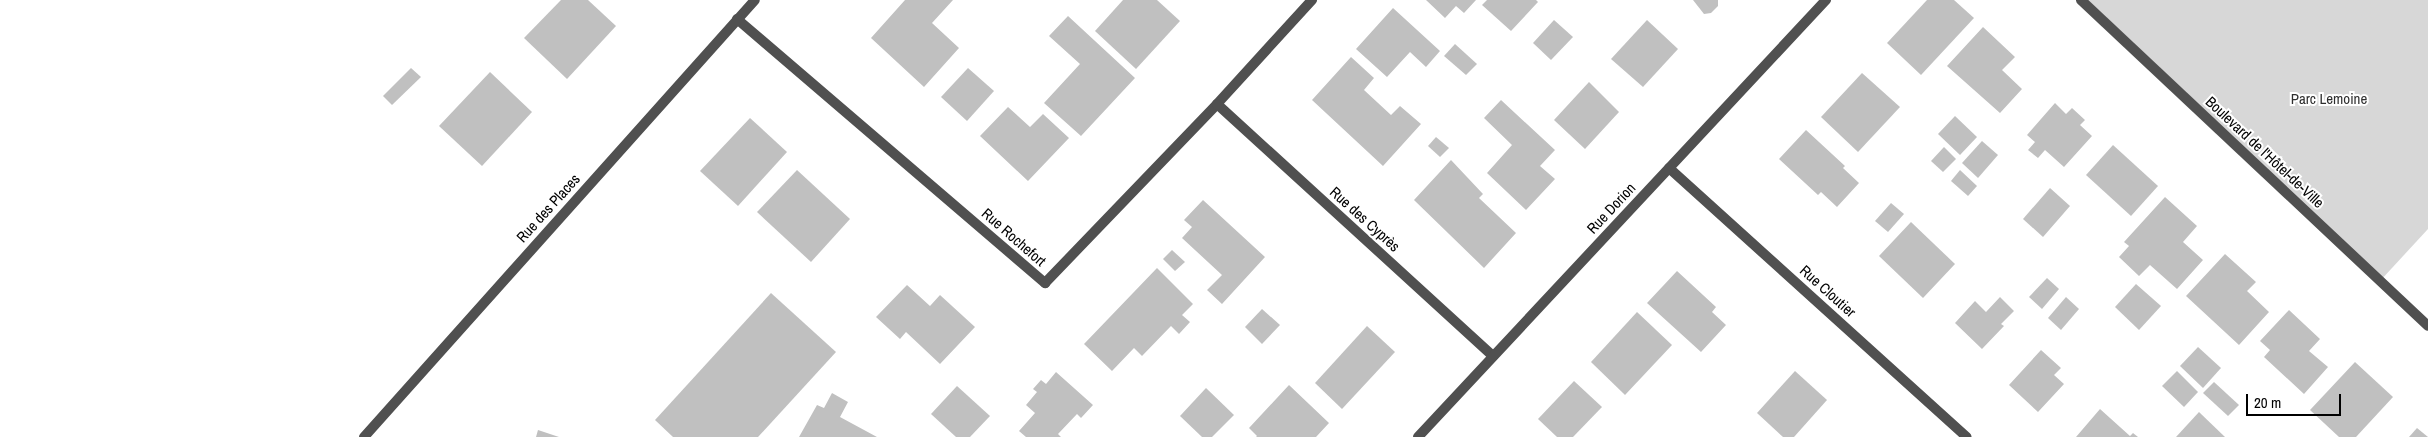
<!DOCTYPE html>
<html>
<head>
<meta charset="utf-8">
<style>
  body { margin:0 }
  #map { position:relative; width:2428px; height:437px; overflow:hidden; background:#fff; font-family:"Archivo Narrow",sans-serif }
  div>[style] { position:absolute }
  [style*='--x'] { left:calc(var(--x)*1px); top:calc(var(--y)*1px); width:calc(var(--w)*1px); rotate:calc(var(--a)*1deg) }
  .green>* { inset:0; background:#d7d7d7 }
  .building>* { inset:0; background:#c0c0c0 }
  .minor>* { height:10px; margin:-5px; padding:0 5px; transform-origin:5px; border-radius:5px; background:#505050 }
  span { translate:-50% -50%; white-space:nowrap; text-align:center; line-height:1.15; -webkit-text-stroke:4px #fff; paint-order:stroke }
  .park-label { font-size:15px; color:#2e2e2e }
  .street-label { font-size:15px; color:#000 }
  .scale { position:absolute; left:2246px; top:394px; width:95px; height:22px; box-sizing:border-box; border:2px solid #000; border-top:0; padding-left:6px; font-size:15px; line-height:18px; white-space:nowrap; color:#000; -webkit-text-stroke:4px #fff; paint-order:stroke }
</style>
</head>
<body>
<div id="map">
  <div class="green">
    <i style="clip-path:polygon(2081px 0,2428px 0,2428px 229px,2380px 281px)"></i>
  </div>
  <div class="building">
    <i style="clip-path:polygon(561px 0,588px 0,616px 26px,567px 79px,524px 38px)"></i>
    <i style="clip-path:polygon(905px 0,953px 0,932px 23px,959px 48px,924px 87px,871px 38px)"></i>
    <i style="clip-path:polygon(1123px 0,1157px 0,1180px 21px,1136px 69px,1095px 31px)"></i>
    <i style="clip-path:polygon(1426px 0,1476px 0,1464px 13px,1456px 6px,1445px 18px)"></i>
    <i style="clip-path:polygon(1487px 0,1536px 0,1538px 2px,1511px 31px,1482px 5px)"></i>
    <i style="clip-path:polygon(1693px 0,1718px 0,1718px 6px,1711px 13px,1704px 14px)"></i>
    <i style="clip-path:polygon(1927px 0,1954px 0,1974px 18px,1921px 75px,1887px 43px)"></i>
    <i style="clip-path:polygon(1393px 8px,1440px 51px,1426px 67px,1410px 52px,1387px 77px,1356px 49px)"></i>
    <i style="clip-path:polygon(1068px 16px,1135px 78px,1081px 136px,1044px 103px,1080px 64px,1049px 36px)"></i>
    <i style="clip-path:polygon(1554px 20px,1573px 37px,1551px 60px,1533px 43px)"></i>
    <i style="clip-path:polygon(1647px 20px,1678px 49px,1643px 87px,1611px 59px)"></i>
    <i style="clip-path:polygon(1983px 27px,2015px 57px,2002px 70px,2022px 89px,2000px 113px,1947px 66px)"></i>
    <i style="clip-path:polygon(1455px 44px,1477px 64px,1466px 75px,1444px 56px)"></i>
    <i style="clip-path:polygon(1351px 57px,1374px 78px,1364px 90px,1391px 115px,1400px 106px,1421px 124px,1383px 166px,1312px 100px)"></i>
    <i style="clip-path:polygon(411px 68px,421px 77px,392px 105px,383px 96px)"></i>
    <i style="clip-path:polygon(968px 68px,994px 91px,967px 121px,941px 97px)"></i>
    <i style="clip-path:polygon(490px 72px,532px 112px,482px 166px,439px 126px)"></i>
    <i style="clip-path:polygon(1862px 73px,1900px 107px,1858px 152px,1821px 117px)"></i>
    <i style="clip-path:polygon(1589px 82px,1619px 112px,1585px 149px,1554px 120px)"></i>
    <i style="clip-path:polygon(1501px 100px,1555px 150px,1540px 166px,1555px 179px,1526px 210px,1487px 173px,1512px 145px,1484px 118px)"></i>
    <i style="clip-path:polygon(2055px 103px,2066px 114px,2072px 108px,2085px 120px,2080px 125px,2092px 136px,2064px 167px,2045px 150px,2038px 158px,2028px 150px,2035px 142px,2027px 135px)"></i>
    <i style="clip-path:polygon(1008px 107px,1030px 127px,1043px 114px,1069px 138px,1028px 181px,980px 136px)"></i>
    <i style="clip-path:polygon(1955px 116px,1977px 137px,1960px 155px,1938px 134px)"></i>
    <i style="clip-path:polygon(750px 118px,787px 152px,738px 206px,700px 171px)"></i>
    <i style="clip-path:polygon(1806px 130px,1845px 166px,1843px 168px,1859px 183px,1837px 207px,1821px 192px,1818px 195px,1779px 159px)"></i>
    <i style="clip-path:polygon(1436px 137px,1449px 148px,1440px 157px,1428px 146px)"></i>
    <i style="clip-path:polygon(1982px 141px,1998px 155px,1978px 178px,1962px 163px)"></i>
    <i style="clip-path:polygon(2113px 145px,2158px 186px,2131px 216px,2086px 175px)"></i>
    <i style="clip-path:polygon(1944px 147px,1956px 159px,1943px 172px,1931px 161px)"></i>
    <i style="clip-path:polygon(1451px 160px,1483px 194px,1479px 198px,1516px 233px,1484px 268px,1414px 200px)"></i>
    <i style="clip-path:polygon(797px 170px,850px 219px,811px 262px,757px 212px)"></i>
    <i style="clip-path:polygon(1960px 170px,1977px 186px,1968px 196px,1951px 181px)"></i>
    <i style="clip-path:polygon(2050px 188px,2070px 206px,2043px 237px,2023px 219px)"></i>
    <i style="clip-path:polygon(2165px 197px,2197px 226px,2183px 242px,2203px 260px,2177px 289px,2150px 265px,2139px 276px,2119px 257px,2129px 246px,2124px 242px)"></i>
    <i style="clip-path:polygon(1203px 200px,1265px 257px,1222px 304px,1207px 290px,1222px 275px,1182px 238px,1192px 227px,1184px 220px)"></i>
    <i style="clip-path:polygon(1891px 203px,1904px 214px,1888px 232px,1875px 221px)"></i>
    <i style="clip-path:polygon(1911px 222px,1955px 264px,1923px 298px,1879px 256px)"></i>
    <i style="clip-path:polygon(1172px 250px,1185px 262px,1175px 271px,1163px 259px)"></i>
    <i style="clip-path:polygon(2225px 254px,2256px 282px,2247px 291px,2269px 312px,2239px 345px,2186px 296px)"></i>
    <i style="clip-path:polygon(1157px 268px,1193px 304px,1182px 315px,1190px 322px,1179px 334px,1171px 326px,1142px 356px,1134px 348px,1112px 371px,1084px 344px)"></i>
    <i style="clip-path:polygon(1677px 271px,1716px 307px,1712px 312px,1726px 325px,1701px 352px,1647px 303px)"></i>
    <i style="clip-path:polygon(2047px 278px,2059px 289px,2042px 309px,2029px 297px)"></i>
    <i style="clip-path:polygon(2136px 284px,2161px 306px,2139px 330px,2115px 307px)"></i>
    <i style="clip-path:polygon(907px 285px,930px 306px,940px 295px,975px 327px,940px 364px,906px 332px,900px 339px,876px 317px)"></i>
    <i style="clip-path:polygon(771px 293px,836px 352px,758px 437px,673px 437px,655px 420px)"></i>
    <i style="clip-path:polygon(2000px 297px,2014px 311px,2001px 324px,2004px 326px,1982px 349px,1955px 323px,1975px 301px,1986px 312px)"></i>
    <i style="clip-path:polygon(2066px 297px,2079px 309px,2061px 330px,2048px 318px)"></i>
    <i style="clip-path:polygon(1262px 309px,1280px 325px,1262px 344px,1245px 327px)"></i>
    <i style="clip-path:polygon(2289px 310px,2320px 339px,2309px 351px,2328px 367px,2304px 394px,2264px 357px,2270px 350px,2260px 341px)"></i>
    <i style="clip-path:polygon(1637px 312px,1672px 345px,1625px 395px,1591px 362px)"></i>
    <i style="clip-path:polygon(1367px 326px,1395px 352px,1342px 409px,1315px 383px)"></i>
    <i style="clip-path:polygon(2198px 347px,2221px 368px,2203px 388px,2180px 366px)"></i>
    <i style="clip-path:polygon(2041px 350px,2061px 368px,2054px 375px,2064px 384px,2038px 412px,2009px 385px)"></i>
    <i style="clip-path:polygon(2355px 362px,2393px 397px,2356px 437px,2339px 437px,2310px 410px)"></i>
    <i style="clip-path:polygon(1795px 371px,1827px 400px,1794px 437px,1783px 437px,1757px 413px)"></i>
    <i style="clip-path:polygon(2177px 371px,2198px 392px,2184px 407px,2162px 386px)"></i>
    <i style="clip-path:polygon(1056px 372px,1093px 405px,1081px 418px,1077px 414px,1058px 434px,1061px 437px,1026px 437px,1019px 431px,1035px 413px,1026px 405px,1037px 392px,1033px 389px,1041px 380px,1046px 384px)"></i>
    <i style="clip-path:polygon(1574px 381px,1602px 407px,1573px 437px,1557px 437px,1538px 419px)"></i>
    <i style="clip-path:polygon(2214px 382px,2239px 405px,2228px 416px,2203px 393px)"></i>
    <i style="clip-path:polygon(1289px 385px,1329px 423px,1316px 437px,1256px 437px,1257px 436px,1249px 428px)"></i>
    <i style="clip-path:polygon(957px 386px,990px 416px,970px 437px,956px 437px,931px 414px)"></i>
    <i style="clip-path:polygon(1206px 388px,1234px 415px,1212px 437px,1202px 437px,1180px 416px)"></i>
    <i style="clip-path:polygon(832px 393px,848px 402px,840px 417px,877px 437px,799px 437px,817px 405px,824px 408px)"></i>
    <i style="clip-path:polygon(2100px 409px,2130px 436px,2133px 433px,2138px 437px,2076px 437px)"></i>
    <i style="clip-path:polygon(2199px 412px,2225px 437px,2176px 437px)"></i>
    <i style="clip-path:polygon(2417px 428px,2428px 437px,2409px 437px)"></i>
    <i style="clip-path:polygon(538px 430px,559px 437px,536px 437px)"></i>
  </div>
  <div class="minor">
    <i style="--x:2081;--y:0;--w:476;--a:43.2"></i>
    <i style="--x:737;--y:19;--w:406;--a:40.6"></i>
    <i style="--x:1045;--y:283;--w:248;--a:-46.1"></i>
    <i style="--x:1217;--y:104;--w:141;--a:-47.6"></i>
    <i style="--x:1217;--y:104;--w:374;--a:42.4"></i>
    <i style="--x:1669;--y:168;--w:401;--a:42.1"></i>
    <i style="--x:364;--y:437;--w:586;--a:-48.18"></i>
    <i style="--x:1418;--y:437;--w:598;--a:-46.97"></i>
  </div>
  <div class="park-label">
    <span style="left:2329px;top:99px">Parc Lemoine</span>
  </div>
  <div class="street-label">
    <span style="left:2265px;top:152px;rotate:43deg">Boulevard de l'Hôtel-de-Ville</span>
    <span style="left:548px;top:208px;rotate:-48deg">Rue des Places</span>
    <span style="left:1611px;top:208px;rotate:-47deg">Rue Dorion</span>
    <span style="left:1365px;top:219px;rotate:42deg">Rue des Cyprès</span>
    <span style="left:1014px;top:237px;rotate:41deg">Rue Rochefort</span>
    <span style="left:1828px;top:291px;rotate:42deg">Rue Cloutier</span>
  </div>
  <div class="scale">20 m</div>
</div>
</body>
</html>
